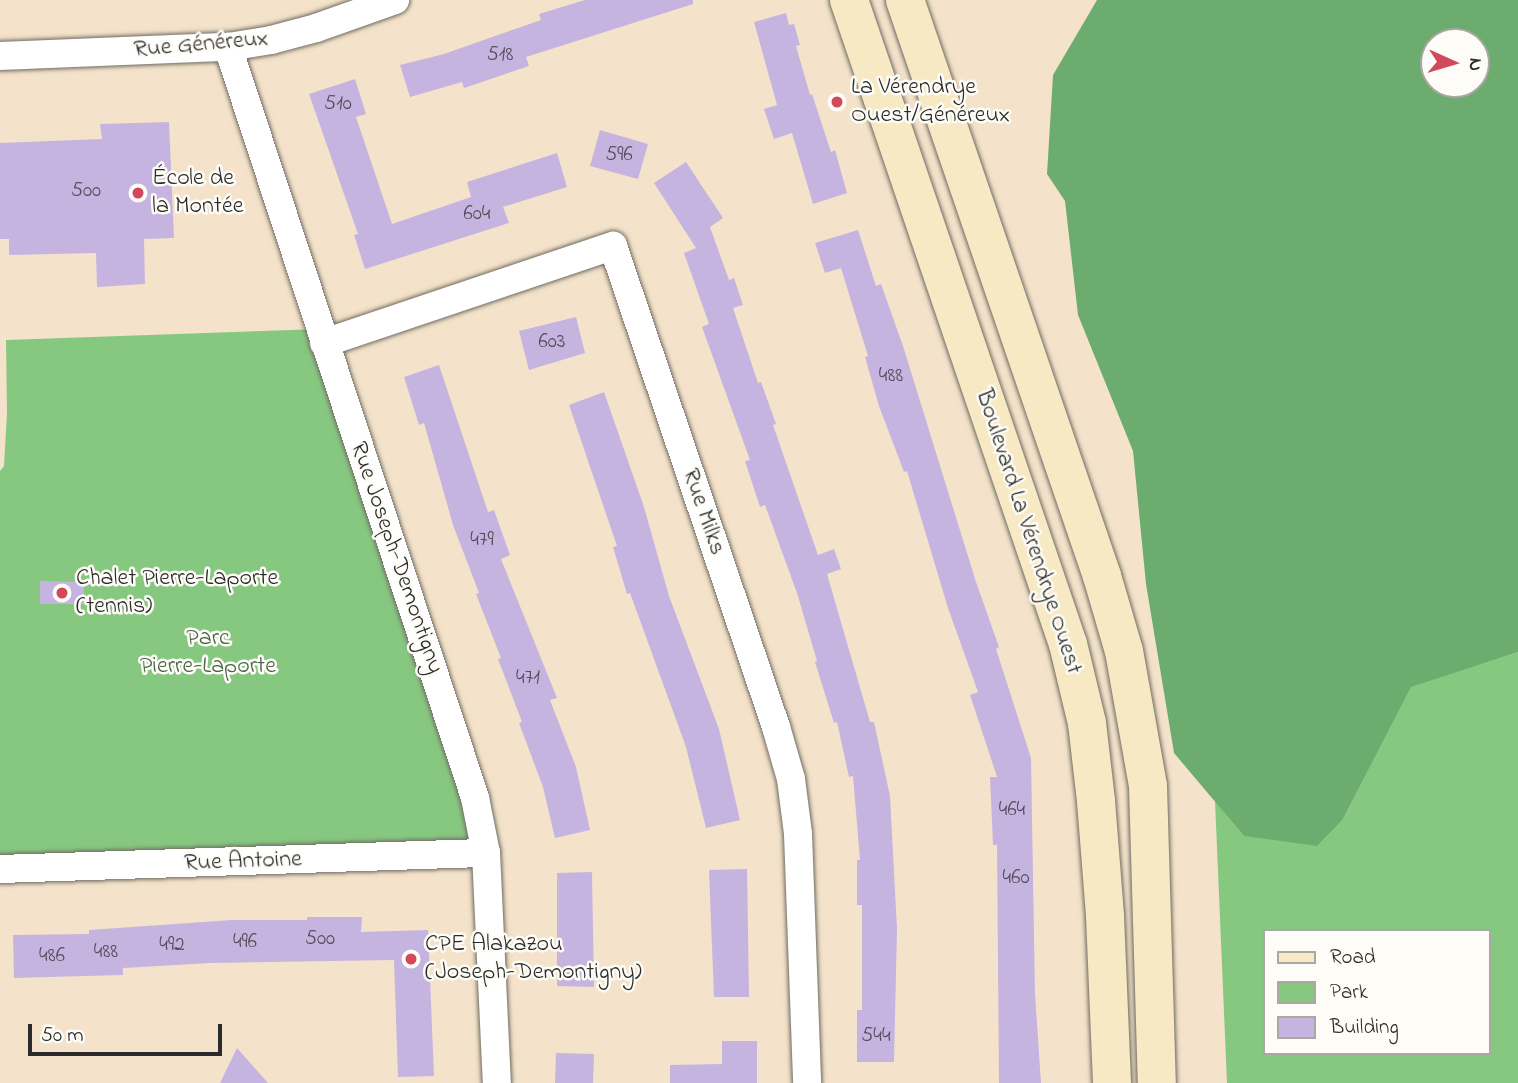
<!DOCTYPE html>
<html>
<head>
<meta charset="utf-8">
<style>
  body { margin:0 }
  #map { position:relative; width:1518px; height:1083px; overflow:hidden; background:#f4e3ca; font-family:"Indie Flower",sans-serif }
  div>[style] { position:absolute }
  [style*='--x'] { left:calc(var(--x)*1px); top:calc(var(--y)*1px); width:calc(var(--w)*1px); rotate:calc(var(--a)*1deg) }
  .green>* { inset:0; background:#87c881 }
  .forest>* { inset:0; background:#6dac6f }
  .building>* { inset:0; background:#c5b4e0 }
  .roads { filter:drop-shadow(0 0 2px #716b63) drop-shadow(0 0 2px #716b63) }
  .street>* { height:28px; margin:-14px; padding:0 14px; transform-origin:14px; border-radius:14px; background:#fff }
  .secondary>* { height:38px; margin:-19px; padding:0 19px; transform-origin:19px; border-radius:19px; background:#f6e9c3 }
  .dots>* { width:19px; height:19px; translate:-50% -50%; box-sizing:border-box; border:4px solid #fdfcf7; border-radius:50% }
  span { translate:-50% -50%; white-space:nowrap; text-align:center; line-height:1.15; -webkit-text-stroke:5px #fdfcf7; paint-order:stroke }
  .number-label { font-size:21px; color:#524d58 }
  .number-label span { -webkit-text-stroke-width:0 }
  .street-label { font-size:24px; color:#2b2b2b }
  .poi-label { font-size:24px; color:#2b2b2b }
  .left { translate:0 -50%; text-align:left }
  .park-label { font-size:24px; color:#4b6249 }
  .legend { position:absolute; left:1263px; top:929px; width:228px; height:126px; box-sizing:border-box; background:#fdfcf7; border:2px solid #a9a8a5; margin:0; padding:9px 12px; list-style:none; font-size:21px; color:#2b2b2b }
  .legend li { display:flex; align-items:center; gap:14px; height:35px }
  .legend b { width:35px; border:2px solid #a9a8a5 }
  .north { position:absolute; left:1420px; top:28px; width:70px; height:70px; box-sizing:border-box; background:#fdfcf7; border:2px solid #a9a8a5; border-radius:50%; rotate:94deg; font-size:19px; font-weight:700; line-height:28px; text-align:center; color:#2b2b2b }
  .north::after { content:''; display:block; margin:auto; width:24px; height:32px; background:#d1495b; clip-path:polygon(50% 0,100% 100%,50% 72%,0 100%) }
  .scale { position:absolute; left:28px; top:1024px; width:194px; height:32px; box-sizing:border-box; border:4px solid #2b2b2b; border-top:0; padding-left:9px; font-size:21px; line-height:24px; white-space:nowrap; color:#2b2b2b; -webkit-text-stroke:5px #fdfcf7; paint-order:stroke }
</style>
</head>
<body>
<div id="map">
  <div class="green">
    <i style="clip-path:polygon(319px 329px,486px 853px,0 869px,0 471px,4px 466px,7px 413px,6px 340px)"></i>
    <i style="clip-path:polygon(evenodd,1518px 652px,1518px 1083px,1227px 1083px,1215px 801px,1244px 836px,1343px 819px,1411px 686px,1518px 652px,1264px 931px,1488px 931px,1488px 1053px,1264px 1053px,1264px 931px)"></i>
  </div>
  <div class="forest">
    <i style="clip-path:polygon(evenodd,1097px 0,1518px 0,1518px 652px,1411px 687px,1343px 819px,1317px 846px,1244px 836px,1174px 753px,1146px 584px,1133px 451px,1078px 315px,1065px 201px,1047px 174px,1053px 75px,1097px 0,1434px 42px,1476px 42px,1476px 84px,1434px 84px,1434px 42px)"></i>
  </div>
  <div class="building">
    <i style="clip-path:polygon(585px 0,693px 0,693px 4px,526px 57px,529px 66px,464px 88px,462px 82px,410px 97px,400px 65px,444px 54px,541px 20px,539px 14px)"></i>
    <i style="clip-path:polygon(786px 13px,789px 25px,794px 24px,800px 45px,796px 46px,810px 95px,812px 94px,831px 152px,835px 150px,847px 193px,813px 204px,792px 133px,774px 139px,764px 109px,777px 105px,754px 22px)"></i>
    <i style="clip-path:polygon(355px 79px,366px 114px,356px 117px,392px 224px,471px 197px,467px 182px,557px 153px,567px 187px,503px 207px,509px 223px,365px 269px,354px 235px,358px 234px,309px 94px)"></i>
    <i style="clip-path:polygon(169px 122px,174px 238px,144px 239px,145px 284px,97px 287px,96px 253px,9px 255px,9px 239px,0 239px,0 143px,102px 139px,100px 124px)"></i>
    <i style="clip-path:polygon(600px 130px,648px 144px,638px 179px,590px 166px)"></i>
    <i style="clip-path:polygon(686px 162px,723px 218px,710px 227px,729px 280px,734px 278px,743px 305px,733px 308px,758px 383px,761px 382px,776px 424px,773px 425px,818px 555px,834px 549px,841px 569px,827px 574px,870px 722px,874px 722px,890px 796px,897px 929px,894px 1062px,857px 1062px,857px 1010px,862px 1010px,862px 905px,857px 905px,857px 860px,860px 860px,853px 776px,849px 777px,837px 722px,834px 723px,815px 662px,817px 661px,797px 593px,765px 505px,760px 507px,745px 461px,750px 460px,702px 327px,709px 324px,684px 253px,696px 248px,654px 183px)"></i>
    <i style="clip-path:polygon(858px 230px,876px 286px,881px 284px,903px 346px,976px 582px,999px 647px,996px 649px,1031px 758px,1035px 994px,1041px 1083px,999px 1083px,997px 845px,993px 845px,990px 777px,997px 777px,970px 695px,978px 692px,948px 608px,907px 471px,904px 472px,879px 406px,865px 357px,868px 356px,841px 268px,825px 273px,815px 243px)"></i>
    <i style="clip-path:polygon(576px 317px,585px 353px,529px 370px,519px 331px)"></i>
    <i style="clip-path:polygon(439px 365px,488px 512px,494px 510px,510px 555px,501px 559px,557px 698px,550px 700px,576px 767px,590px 830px,555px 838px,543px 787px,519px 723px,522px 722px,498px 659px,501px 658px,476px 594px,479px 593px,453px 525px,424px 423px,419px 425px,404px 377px)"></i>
    <i style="clip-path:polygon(604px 392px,644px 507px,669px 596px,719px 729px,740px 820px,706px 828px,686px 747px,630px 593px,627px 594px,613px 547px,617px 546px,569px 405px)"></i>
    <i style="clip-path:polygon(40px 581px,84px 582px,84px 604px,40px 604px)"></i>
    <i style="clip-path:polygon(747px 869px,749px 997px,714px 997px,709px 870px)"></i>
    <i style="clip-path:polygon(592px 872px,594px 987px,557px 986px,557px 873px)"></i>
    <i style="clip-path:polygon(307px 917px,362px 917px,361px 932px,428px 930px,434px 1076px,398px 1077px,394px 960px,211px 963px,123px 968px,123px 975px,14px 978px,13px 935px,89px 934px,89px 930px,232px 920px,307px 920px)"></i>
    <i style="clip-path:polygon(722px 1041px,757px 1041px,757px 1083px,670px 1083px,670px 1065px,722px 1064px)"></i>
    <i style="clip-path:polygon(237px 1048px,268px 1083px,220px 1083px)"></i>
    <i style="clip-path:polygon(556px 1053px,594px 1054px,593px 1083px,555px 1083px)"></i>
  </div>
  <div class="roads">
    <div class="street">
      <i style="--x:228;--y:47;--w:791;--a:71.79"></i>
      <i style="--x:475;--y:798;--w:56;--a:78.7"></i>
      <i style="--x:486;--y:853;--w:230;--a:87.3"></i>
      <i style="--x:0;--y:56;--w:228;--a:-2.3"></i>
      <i style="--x:228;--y:47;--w:44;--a:-9.2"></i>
      <i style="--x:271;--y:40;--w:47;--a:-14.9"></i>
      <i style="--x:316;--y:28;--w:84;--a:-19.5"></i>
      <i style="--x:324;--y:343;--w:305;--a:-18.6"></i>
      <i style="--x:613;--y:246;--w:508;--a:71.28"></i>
      <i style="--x:776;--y:727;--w:54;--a:73.9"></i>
      <i style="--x:791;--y:779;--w:55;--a:82.7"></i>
      <i style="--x:798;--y:834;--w:249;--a:87.9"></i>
      <i style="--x:0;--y:869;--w:486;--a:-1.9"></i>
    </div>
    <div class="secondary">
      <i style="--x:849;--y:0;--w:680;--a:71.22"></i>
      <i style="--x:1068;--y:644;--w:81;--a:76.5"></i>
      <i style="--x:1087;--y:723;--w:79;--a:83.4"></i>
      <i style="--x:1096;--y:801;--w:115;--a:85.5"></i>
      <i style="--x:1105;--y:916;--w:167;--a:87.6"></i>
      <i style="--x:905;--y:0;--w:609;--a:71.12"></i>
      <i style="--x:1102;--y:576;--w:78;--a:73.7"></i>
      <i style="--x:1124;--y:651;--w:137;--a:79.9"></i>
      <i style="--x:1148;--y:786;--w:297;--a:88.3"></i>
    </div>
  </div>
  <div class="dots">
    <i style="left:837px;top:102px;background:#d1495b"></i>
    <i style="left:138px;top:193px;background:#d1495b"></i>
    <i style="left:62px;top:593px;background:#d1495b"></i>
    <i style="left:411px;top:959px;background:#d1495b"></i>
  </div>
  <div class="number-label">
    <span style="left:500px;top:55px">518</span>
    <span style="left:338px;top:104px">510</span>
    <span style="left:619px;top:155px">596</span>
    <span style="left:86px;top:191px">500</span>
    <span style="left:477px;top:214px">604</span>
    <span style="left:552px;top:342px">603</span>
    <span style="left:891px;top:376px">488</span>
    <span style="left:482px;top:540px">479</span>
    <span style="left:528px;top:678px">471</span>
    <span style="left:1012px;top:810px">464</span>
    <span style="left:1016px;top:878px">460</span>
    <span style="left:320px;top:939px">500</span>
    <span style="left:245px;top:942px">496</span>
    <span style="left:172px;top:945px">492</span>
    <span style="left:106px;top:952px">488</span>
    <span style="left:52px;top:956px">486</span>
    <span style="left:876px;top:1036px">544</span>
  </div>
  <div class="street-label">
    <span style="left:201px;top:45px;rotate:-5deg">Rue Généreux</span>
    <span style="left:703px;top:512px;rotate:71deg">Rue Milks</span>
    <span style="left:1028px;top:532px;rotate:72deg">Boulevard La Vérendrye Ouest</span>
    <span style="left:396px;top:558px;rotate:71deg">Rue Joseph-Demontigny</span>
    <span style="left:243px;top:862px;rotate:-2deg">Rue Antoine</span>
  </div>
  <div class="poi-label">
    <span class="left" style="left:851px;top:102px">La Vérendrye<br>Ouest/Généreux</span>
    <span class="left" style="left:152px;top:193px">École de<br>la Montée</span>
    <span class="left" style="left:76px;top:593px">Chalet Pierre-Laporte<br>(tennis)</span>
    <span class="left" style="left:425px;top:959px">CPE Alakazou<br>(Joseph-Demontigny)</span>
  </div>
  <div class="park-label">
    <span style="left:208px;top:653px">Parc<br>Pierre-Laporte</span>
  </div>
  <ul class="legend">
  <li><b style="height:9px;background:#f6e9c3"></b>Road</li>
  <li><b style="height:19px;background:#87c881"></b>Park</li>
  <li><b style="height:19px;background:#c5b4e0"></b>Building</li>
  </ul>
  <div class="north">N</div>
  <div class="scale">50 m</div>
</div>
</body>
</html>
